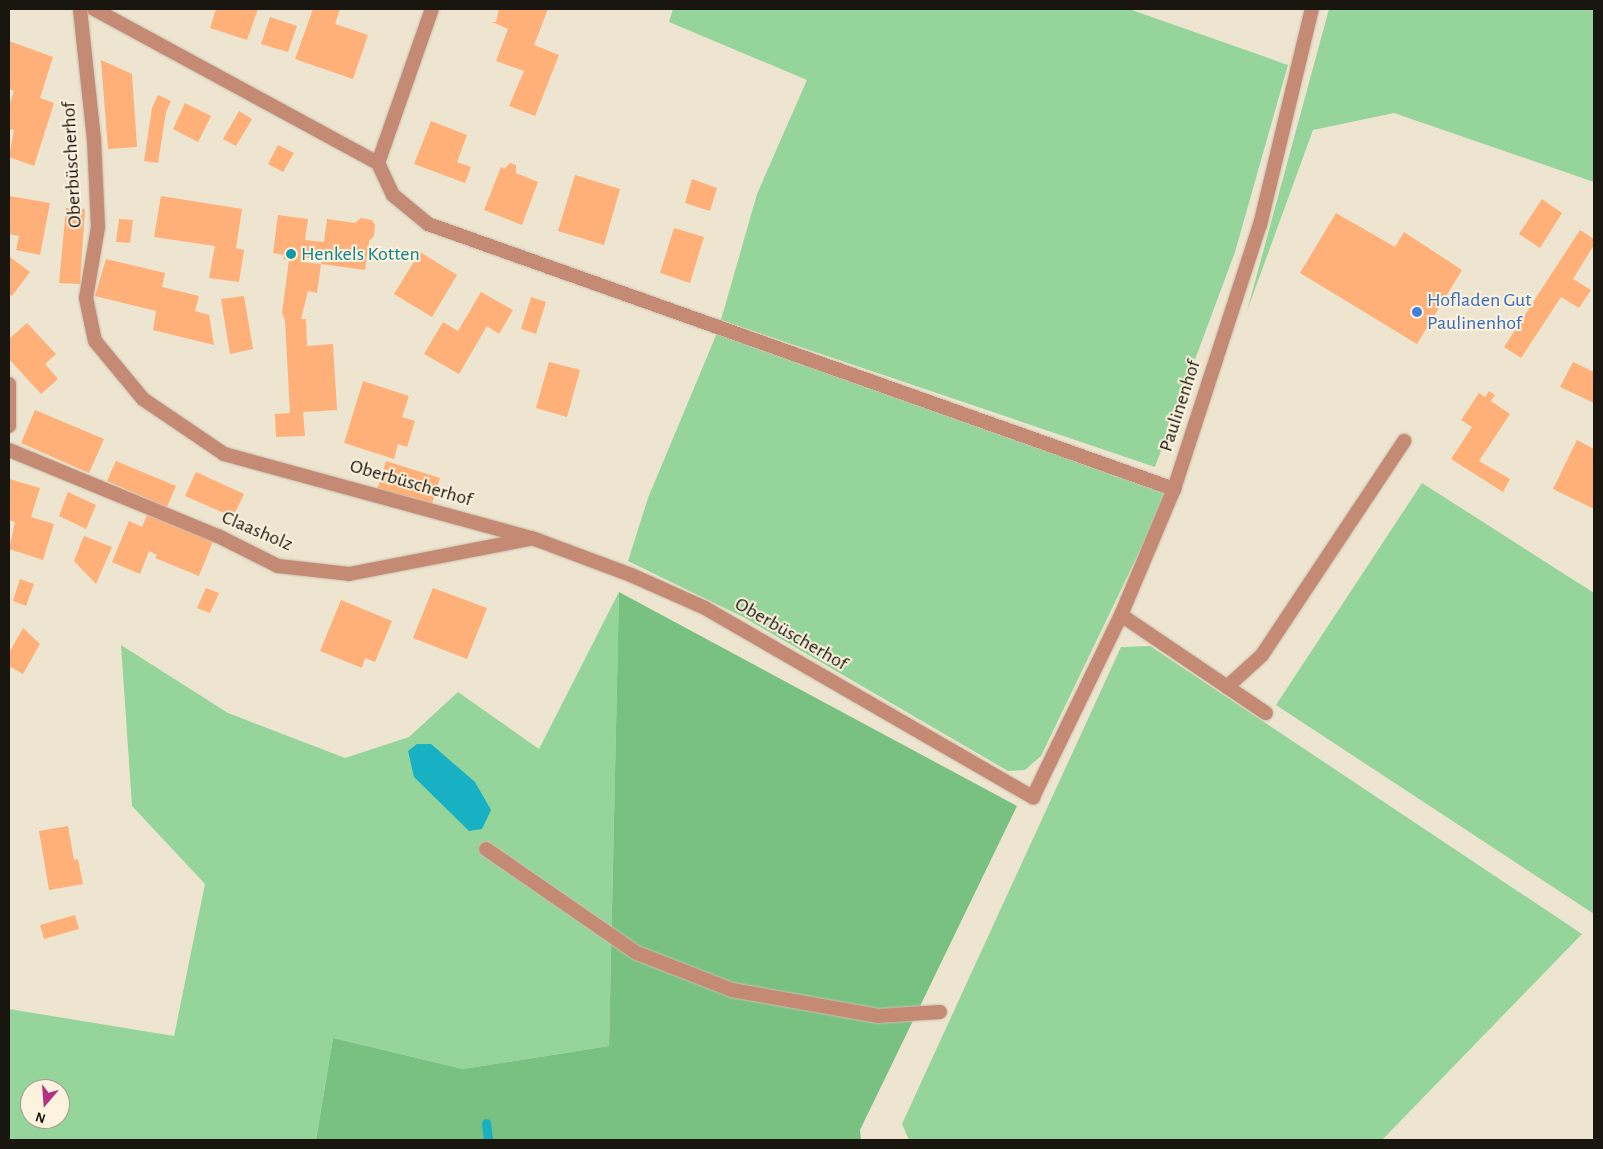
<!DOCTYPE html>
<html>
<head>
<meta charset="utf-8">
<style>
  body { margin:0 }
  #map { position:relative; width:1603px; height:1149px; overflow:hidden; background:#eee5d0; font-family:"Alegreya Sans",sans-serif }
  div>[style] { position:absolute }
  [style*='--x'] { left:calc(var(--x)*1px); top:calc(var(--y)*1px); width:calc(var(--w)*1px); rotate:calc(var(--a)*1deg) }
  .green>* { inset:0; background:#95d59c }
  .forest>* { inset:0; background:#78c181 }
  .water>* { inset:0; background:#18b0c3 }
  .stream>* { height:9px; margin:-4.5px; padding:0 4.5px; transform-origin:4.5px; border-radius:4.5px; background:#18b0c3 }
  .building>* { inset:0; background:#feb078 }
  .roads { filter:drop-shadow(0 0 1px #c8c0ad) drop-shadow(0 0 1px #c8c0ad) }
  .service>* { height:14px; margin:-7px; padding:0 7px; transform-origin:7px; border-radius:7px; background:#c58a73 }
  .minor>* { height:14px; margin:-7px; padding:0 7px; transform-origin:7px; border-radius:7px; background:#c58a73 }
  .dots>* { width:14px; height:14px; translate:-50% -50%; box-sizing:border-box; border:2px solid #fcf2dd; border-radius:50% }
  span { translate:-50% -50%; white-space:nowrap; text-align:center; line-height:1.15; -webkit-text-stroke:4px #fcf2dd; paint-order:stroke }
  .street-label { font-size:20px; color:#19160f }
  .culture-label { font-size:20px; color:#0d838f }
  .left { translate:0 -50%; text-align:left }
  .shop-label { font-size:20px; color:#366cbe }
  .frame { position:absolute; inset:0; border:10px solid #19160f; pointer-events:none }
  .north { position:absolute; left:20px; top:1079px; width:50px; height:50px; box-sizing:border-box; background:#fcf2dd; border:1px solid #a19a8b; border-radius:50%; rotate:198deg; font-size:14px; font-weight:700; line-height:20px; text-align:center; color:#19160f }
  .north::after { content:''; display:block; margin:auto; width:18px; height:22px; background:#b23381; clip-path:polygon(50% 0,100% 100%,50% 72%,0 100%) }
</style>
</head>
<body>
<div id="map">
  <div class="green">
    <i style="clip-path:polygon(673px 9px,1129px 9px,1288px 65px,1235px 252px,1155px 467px,721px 320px,757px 194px,807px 80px,669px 22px)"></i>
    <i style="clip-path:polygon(1329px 9px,1594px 9px,1594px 182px,1394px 113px,1313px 130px,1247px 311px)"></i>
    <i style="clip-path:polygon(717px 333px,1168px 492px,1041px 756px,1025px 770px,1008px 771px,743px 617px,628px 561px,648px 498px)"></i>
    <i style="clip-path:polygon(1422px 483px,1594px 593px,1594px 914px,1276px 705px)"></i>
    <i style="clip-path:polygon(evenodd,619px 592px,609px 1046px,463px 1069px,333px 1038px,316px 1140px,9px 1140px,9px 1009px,174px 1036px,205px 884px,132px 806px,121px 645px,228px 713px,345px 758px,409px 737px,458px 692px,539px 749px,619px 592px,30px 1089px,60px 1089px,60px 1119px,30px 1119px,30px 1089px)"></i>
    <i style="clip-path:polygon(1150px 646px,1582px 934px,1382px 1140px,909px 1140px,902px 1124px,1121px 647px)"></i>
  </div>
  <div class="forest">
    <i style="clip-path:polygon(619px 592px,1017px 806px,860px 1130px,861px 1140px,316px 1140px,333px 1038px,463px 1069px,609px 1046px)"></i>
  </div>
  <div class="water">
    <i style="clip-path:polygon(417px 744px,431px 744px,475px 782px,491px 810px,482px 829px,469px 831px,414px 777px,408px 751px)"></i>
  </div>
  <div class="stream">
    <i style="--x:486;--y:1123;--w:17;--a:83"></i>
  </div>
  <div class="building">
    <i style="clip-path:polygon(216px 9px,258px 9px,247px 40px,210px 28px)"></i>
    <i style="clip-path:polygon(313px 9px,340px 9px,335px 24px,368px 35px,353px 79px,295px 59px)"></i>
    <i style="clip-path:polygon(499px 9px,548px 9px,534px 45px,559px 55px,535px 116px,509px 106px,524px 71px,496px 61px,508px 29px,492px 22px,496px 22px)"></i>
    <i style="clip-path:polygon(270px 17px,297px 26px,288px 52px,261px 44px)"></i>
    <i style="clip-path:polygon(9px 41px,53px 57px,40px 98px,54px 103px,34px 166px,9px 157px,14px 130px,9px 129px,9px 106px,14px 91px,9px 89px)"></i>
    <i style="clip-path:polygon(101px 60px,132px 74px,137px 147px,108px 149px)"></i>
    <i style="clip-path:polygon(158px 95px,171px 101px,166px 112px,158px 163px,144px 161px,152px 108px)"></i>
    <i style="clip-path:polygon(185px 103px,211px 116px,198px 142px,173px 129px)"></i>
    <i style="clip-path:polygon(239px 111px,252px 119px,236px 146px,223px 139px)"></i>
    <i style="clip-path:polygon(431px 121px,467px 135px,457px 162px,471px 167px,465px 183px,414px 164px)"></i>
    <i style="clip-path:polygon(278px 145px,294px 153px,283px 172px,268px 164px)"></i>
    <i style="clip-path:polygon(510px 163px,516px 165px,516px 173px,538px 182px,522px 225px,484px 210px,501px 167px,504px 169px)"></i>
    <i style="clip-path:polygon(575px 175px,620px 189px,604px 245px,558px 231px)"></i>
    <i style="clip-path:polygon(692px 179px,717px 188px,710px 211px,685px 203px)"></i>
    <i style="clip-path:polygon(9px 196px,50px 203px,40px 255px,16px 250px,19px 236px,9px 234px)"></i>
    <i style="clip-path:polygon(161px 196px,242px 209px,236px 248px,244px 250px,239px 282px,209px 278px,215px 246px,154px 237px)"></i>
    <i style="clip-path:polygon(1542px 199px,1562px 213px,1540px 248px,1519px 234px)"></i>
    <i style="clip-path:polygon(66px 208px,85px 209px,80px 284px,59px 283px)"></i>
    <i style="clip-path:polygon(1336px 213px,1395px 247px,1404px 232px,1462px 270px,1417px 344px,1300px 273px)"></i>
    <i style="clip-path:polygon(evenodd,278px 215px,308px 219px,305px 240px,324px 242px,327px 219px,355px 223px,361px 218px,372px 220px,375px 225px,374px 236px,369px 241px,365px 270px,321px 264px,317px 293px,308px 291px,301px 319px,306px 319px,307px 346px,333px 344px,337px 410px,303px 412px,305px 436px,276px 437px,275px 414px,290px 413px,285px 320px,282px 313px,289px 260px,283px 259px,284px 255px,273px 253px,278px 215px,302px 257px,322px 260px,321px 264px,302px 262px,302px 257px)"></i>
    <i style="clip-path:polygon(119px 219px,133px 220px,130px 243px,116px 242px)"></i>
    <i style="clip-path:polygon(674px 228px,704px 237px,690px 283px,660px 273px)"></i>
    <i style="clip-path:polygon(1580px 230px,1594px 239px,1594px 245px,1573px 279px,1591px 290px,1579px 308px,1561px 297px,1521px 358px,1504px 347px)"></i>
    <i style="clip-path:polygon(420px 252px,457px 275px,432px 317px,394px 294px)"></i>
    <i style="clip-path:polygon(10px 257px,30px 272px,12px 296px,9px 293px)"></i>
    <i style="clip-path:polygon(106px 259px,165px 273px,162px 287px,199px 296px,195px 311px,209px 315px,214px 345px,153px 330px,156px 311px,95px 296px)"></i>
    <i style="clip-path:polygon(481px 292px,513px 310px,499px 334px,487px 326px,459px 374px,424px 354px,443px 322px,458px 331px)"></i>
    <i style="clip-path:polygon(244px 296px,253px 349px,230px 354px,221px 299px)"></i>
    <i style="clip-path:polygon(531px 297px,546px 302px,536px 334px,521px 329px)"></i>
    <i style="clip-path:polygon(27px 323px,56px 354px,45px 364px,58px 379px,41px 394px,9px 359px,9px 339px)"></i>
    <i style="clip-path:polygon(549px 362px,580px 370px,567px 417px,536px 408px)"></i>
    <i style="clip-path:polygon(1573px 362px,1594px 372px,1594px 403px,1560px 387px)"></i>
    <i style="clip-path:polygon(363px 381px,409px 396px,402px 417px,415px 421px,407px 447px,398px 444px,394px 459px,344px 443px)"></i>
    <i style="clip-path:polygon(1489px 391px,1495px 395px,1491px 401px,1510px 414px,1479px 461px,1510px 479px,1503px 492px,1451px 459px,1472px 427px,1461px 420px,1479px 393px,1485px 397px)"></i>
    <i style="clip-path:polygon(35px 410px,104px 439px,89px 473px,21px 443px)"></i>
    <i style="clip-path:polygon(1577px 440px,1594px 449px,1594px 509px,1553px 489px)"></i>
    <i style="clip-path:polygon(116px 461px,176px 486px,167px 507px,107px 481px)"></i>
    <i style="clip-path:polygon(386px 461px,440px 478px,431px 507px,377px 490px)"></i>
    <i style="clip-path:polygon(196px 472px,244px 494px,233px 517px,185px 496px)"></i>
    <i style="clip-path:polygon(9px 479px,40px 488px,31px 517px,54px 524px,43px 560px,9px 549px,15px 522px,9px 520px)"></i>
    <i style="clip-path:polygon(68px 492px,96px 505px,86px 529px,59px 516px)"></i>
    <i style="clip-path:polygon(147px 515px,213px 541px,199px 576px,155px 558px,157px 555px,149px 551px,140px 574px,112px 562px,129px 521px,142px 527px)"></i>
    <i style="clip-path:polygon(84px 536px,112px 547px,96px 584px,74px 561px)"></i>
    <i style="clip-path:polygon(20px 579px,34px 584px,26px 606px,13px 601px)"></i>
    <i style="clip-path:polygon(206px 588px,219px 593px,210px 613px,197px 608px)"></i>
    <i style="clip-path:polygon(433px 588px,487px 608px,467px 659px,413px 638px)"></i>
    <i style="clip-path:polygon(341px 600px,392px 621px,375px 662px,365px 658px,362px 668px,320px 651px)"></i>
    <i style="clip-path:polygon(23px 628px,40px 644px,23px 674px,9px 666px,9px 653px)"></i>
    <i style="clip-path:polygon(68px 826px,74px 860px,78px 859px,83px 884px,49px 890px,39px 831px)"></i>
    <i style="clip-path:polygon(75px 915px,79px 929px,44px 939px,40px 925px)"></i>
  </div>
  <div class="roads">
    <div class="service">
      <i style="--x:80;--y:9;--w:131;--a:83.9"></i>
      <i style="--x:94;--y:139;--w:88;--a:87.4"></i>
      <i style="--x:98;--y:227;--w:72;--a:99.6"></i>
      <i style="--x:86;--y:298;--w:44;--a:78.2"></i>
      <i style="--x:95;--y:341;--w:75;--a:50.4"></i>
      <i style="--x:143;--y:399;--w:98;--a:34.2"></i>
      <i style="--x:224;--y:454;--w:319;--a:15.3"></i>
      <i style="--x:532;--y:538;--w:106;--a:20.5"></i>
      <i style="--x:631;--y:575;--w:81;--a:24"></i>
      <i style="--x:705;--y:608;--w:379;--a:30"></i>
      <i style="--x:9;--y:384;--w:42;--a:90"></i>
      <i style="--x:9;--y:450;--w:226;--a:22.4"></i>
      <i style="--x:218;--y:536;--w:67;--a:26.6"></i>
      <i style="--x:278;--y:566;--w:71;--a:6.4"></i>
      <i style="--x:349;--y:574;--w:183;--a:-11"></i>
      <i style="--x:1121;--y:615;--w:175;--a:34.1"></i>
      <i style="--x:1227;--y:687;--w:47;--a:-42.4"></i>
      <i style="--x:1262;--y:655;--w:257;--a:-56.4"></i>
      <i style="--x:486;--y:849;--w:183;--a:34.6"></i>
      <i style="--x:637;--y:953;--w:102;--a:21.3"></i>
      <i style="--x:732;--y:990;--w:148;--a:10.1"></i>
      <i style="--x:878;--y:1016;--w:62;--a:-3.7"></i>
    </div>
    <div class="minor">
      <i style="--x:94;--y:9;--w:323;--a:28.5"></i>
      <i style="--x:378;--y:163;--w:35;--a:65"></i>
      <i style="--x:393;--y:195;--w:45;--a:39.6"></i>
      <i style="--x:428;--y:224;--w:792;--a:19.56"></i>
      <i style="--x:378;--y:163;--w:163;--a:-70.7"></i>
      <i style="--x:1033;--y:797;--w:202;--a:-64.2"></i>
      <i style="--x:1121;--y:615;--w:137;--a:-67.2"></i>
      <i style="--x:1174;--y:489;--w:278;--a:-72"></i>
      <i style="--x:1260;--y:225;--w:222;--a:-76.5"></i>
    </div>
  </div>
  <div class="dots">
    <i style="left:291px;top:254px;background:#0f9aa8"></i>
    <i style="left:1417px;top:312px;background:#3f7fe0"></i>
  </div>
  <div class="street-label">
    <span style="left:72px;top:165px;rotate:-93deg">Oberbüscherhof</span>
    <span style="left:1180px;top:406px;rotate:-72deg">Paulinenhof</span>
    <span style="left:411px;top:483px;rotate:16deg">Oberbüscherhof</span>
    <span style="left:257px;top:531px;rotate:23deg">Claasholz</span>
    <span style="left:791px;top:634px;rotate:30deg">Oberbüscherhof</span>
  </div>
  <div class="culture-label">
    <span class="left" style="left:301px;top:254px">Henkels Kotten</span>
  </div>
  <div class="shop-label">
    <span class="left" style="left:1427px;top:312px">Hofladen Gut<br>Paulinenhof</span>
  </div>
  <div class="frame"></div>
  <div class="north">N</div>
</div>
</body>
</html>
